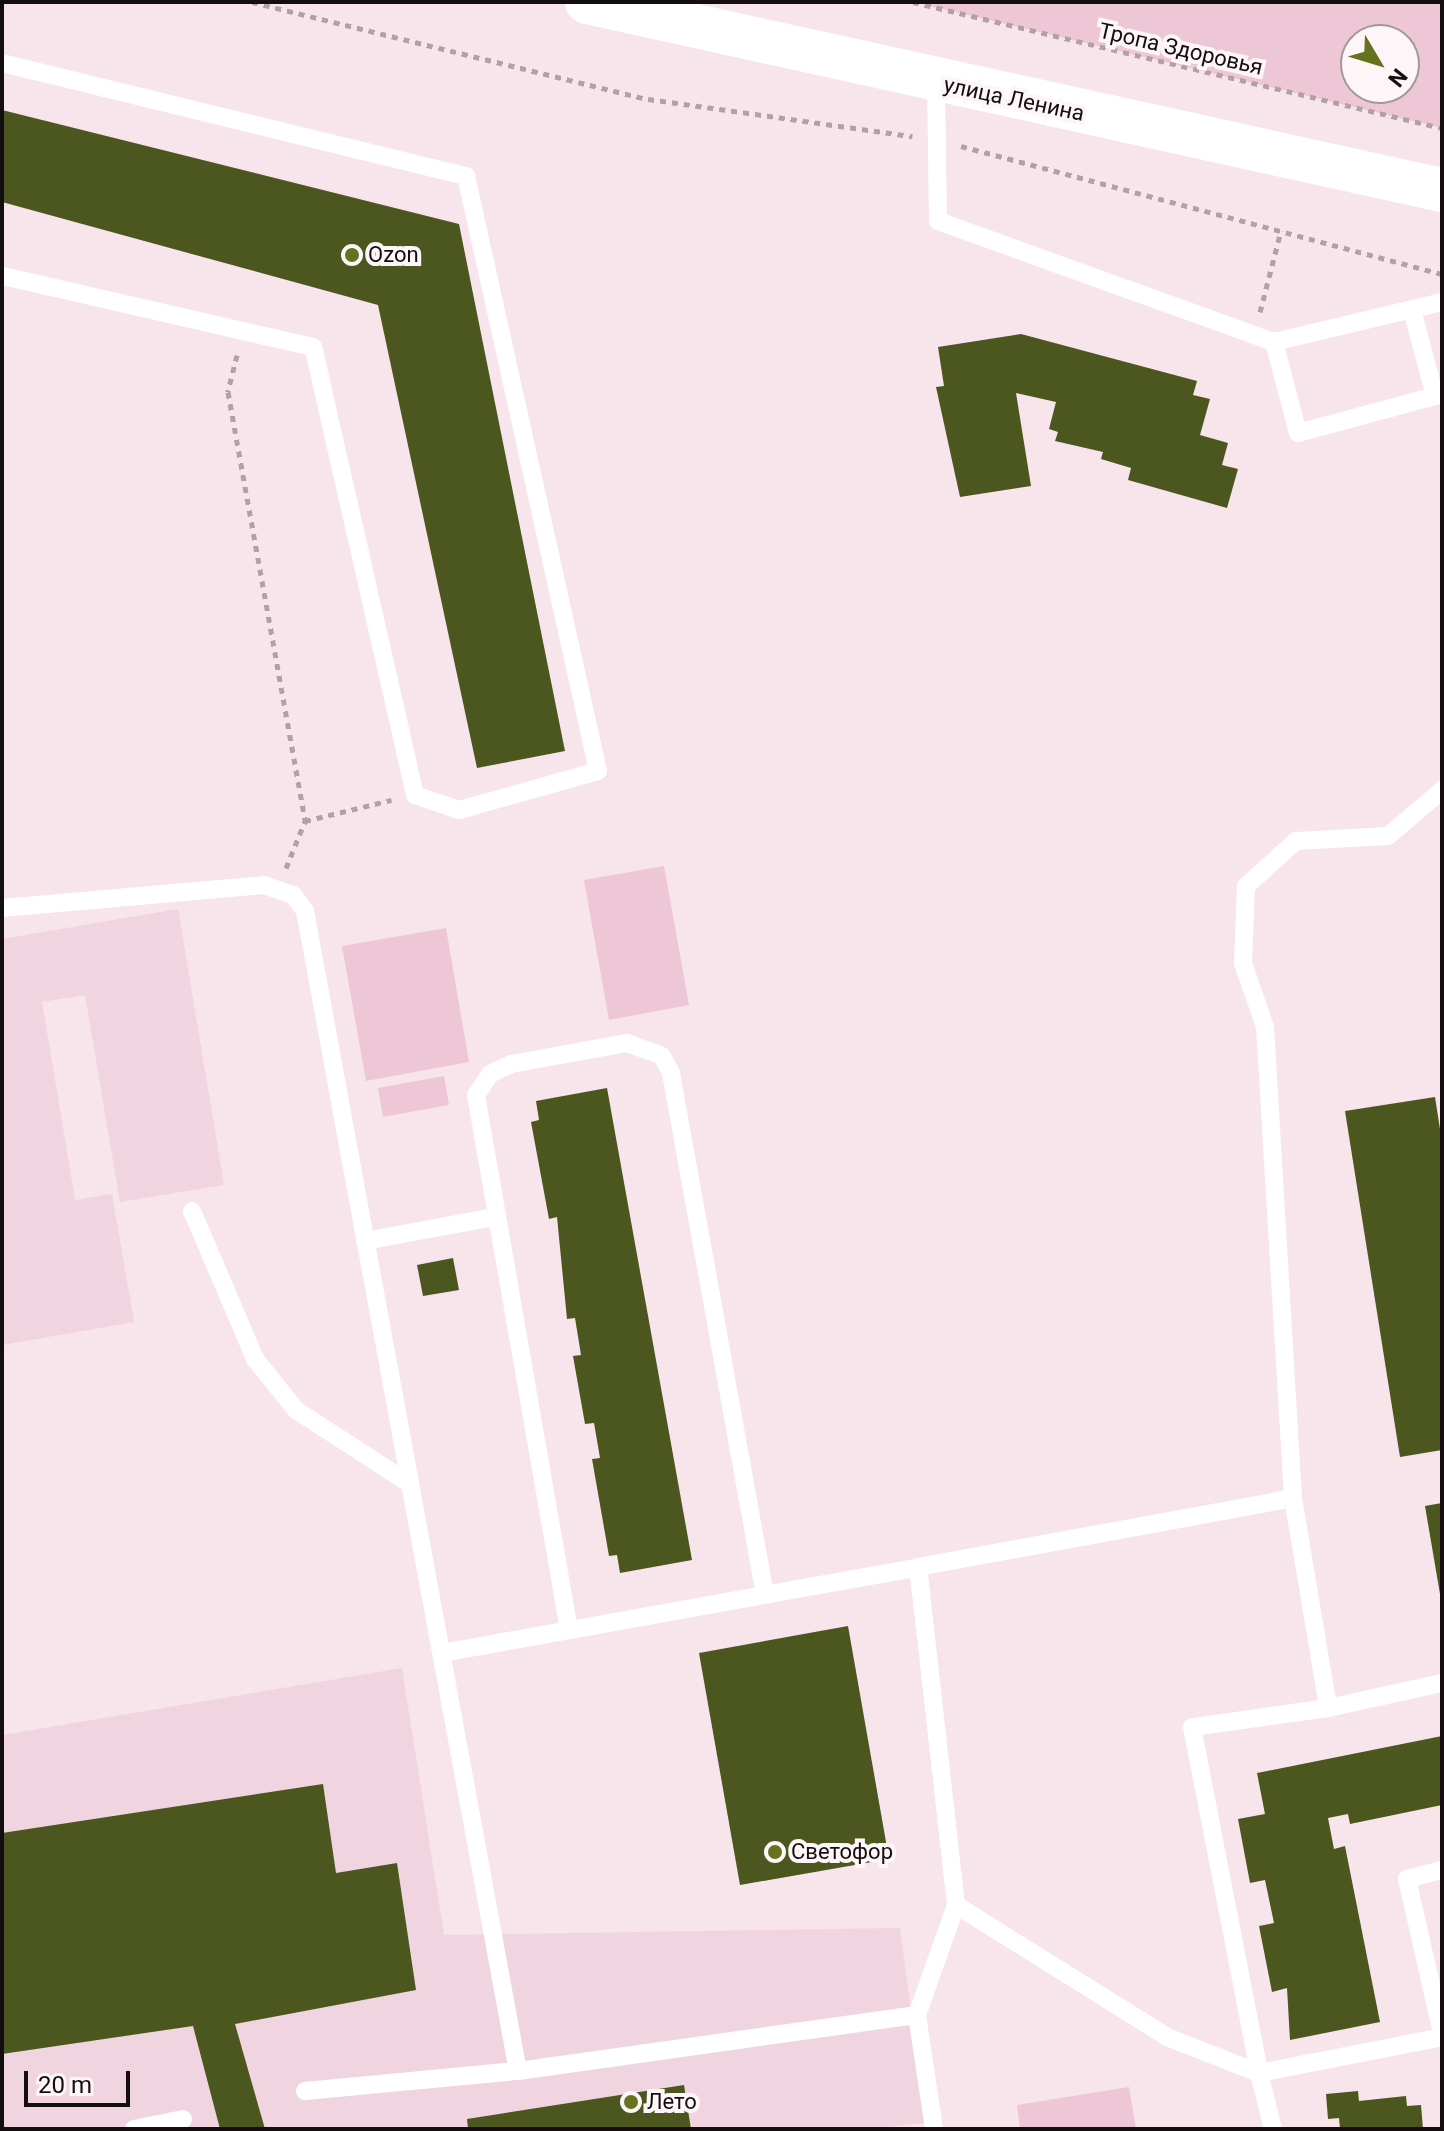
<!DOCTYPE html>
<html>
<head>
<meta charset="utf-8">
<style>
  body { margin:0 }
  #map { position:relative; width:1444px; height:2131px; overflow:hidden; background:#f8e4eb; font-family:Roboto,sans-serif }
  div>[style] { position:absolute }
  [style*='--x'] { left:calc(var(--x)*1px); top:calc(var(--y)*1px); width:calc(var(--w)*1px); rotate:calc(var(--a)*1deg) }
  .built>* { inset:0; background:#f0d5e0 }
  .green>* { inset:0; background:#eec7d7 }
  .building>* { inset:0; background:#4c561f }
  .path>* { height:5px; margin-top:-2.5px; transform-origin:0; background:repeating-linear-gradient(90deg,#b1a1a7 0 6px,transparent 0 12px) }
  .service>* { height:18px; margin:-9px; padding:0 9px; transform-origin:9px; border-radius:9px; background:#fff }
  .tertiary>* { height:44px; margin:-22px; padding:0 22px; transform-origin:22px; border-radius:22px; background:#fff }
  .dots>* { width:22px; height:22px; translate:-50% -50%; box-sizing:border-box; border:4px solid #fdf5f8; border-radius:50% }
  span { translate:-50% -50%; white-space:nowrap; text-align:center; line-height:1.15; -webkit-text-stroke:8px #fdf5f8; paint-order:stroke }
  .street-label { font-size:22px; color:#140e10 }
  .poi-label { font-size:22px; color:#140e10 }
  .left { translate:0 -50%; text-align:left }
  .frame { position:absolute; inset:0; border:4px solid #140e10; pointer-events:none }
  .north { position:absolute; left:1340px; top:24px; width:80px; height:80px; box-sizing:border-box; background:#fdf5f8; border:2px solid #a0999b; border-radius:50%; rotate:128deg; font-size:22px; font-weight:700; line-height:32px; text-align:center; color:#140e10 }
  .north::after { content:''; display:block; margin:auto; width:28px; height:36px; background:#65731f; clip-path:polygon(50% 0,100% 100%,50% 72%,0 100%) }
  .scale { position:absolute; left:24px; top:2071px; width:106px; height:36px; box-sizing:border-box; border:4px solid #140e10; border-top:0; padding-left:10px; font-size:24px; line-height:28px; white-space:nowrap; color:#140e10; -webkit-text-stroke:6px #fdf5f8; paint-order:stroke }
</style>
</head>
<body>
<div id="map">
  <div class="built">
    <i style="clip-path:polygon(178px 909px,224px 1185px,120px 1202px,85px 995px,42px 1002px,75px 1200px,112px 1194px,134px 1322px,2px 1345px,2px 939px)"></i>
    <i style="clip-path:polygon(402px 1668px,444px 1935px,900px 1928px,926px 2123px,867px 2129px,2px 2129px,2px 1735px)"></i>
  </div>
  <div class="green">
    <i style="clip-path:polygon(evenodd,913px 2px,1442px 2px,1442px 128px,913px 2px,1356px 40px,1404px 40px,1404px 88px,1356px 88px,1356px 40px)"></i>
    <i style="clip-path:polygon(664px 866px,689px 1005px,609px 1020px,584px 880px)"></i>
    <i style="clip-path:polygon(446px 928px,469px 1062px,366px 1081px,342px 946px)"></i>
    <i style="clip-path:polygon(444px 1076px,449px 1105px,383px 1117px,378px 1088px)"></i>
    <i style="clip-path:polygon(1129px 2087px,1136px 2129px,1020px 2129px,1017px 2105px)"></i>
  </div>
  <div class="building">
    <i style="clip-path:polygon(2px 110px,459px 224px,565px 751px,477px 768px,378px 305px,2px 202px)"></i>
    <i style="clip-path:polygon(1021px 334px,1197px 381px,1193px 395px,1210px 399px,1200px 435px,1228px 443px,1222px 465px,1238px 469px,1227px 508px,1128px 480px,1131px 468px,1101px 459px,1103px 452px,1055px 441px,1058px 432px,1049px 429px,1056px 402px,1016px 393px,1031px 486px,960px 497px,936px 387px,944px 386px,938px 347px)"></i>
    <i style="clip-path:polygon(607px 1088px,692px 1560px,620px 1573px,617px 1555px,609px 1556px,592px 1459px,600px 1458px,594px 1423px,585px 1424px,573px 1356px,581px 1355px,575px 1318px,567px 1319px,557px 1217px,549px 1219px,531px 1122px,539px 1120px,536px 1101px)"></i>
    <i style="clip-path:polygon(1435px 1097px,1442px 1142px,1442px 1450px,1400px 1457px,1345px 1111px)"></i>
    <i style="clip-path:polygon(453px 1258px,459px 1290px,423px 1296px,417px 1265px)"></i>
    <i style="clip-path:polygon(1442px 1503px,1442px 1593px,1440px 1594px,1425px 1506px)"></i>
    <i style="clip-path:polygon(848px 1626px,889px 1859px,740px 1885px,699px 1653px)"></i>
    <i style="clip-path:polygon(1442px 1736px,1442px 1805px,1350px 1824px,1348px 1814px,1328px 1818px,1334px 1849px,1345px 1846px,1380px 2022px,1290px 2040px,1287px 1988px,1272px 1992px,1259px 1926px,1274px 1923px,1265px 1880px,1250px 1883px,1238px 1819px,1265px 1814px,1257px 1773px)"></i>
    <i style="clip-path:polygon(323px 1784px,336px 1873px,397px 1863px,416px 1990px,235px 2024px,265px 2129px,220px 2129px,193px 2026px,2px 2054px,2px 1833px)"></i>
    <i style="clip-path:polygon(684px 2085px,691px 2129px,468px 2129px,467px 2119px)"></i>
    <i style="clip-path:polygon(1358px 2091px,1359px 2101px,1406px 2096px,1407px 2106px,1421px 2105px,1423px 2129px,1340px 2129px,1339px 2118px,1328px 2119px,1326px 2094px)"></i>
  </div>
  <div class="path">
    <i style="--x:252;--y:2;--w:408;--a:13.8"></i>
    <i style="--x:648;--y:99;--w:267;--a:8"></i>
    <i style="--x:913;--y:2;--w:544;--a:13.4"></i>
    <i style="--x:961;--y:146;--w:498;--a:14.9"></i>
    <i style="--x:1260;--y:312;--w:84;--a:-75.5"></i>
    <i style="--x:237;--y:355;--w:38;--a:104"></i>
    <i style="--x:228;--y:392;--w:436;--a:79.8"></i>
    <i style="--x:305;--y:821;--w:89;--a:-13.7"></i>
    <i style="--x:286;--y:868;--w:51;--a:-68"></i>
  </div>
  <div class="service">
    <i style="--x:2;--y:63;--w:478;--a:13.7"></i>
    <i style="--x:466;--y:176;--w:609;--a:77.49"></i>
    <i style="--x:598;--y:771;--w:144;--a:164.3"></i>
    <i style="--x:459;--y:810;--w:46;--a:-161.2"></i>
    <i style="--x:415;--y:795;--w:459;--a:-102.8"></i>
    <i style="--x:313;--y:347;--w:319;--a:-167.1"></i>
    <i style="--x:936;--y:82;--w:139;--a:89.2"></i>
    <i style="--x:938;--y:221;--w:357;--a:19.8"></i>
    <i style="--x:1274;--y:342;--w:173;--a:-13.4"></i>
    <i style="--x:1274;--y:342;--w:94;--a:75.2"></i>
    <i style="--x:1298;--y:433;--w:142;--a:-15.1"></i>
    <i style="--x:1435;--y:396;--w:85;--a:-105"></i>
    <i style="--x:2;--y:908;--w:263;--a:-5"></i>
    <i style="--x:264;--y:885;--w:31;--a:19"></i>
    <i style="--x:293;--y:895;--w:20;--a:53"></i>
    <i style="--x:305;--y:911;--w:1179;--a:79.6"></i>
    <i style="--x:192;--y:1211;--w:161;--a:66.9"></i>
    <i style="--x:255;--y:1359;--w:65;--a:51.2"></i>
    <i style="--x:296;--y:1410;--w:136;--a:33"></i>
    <i style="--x:365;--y:1241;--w:132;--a:-10.5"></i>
    <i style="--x:1293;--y:1498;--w:472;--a:-93.4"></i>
    <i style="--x:1265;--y:1027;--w:68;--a:-109"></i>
    <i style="--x:1243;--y:963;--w:77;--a:-87.8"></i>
    <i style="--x:1246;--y:886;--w:67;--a:-42"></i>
    <i style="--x:1296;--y:841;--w:92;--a:-3.1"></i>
    <i style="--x:1388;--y:836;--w:71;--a:-40.4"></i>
    <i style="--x:569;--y:1630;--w:543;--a:-99.86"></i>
    <i style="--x:476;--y:1095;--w:25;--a:-56"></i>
    <i style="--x:490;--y:1074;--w:23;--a:-25"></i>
    <i style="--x:511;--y:1064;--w:118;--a:-10.3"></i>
    <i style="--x:627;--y:1043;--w:37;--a:20"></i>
    <i style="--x:662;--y:1056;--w:19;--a:62"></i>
    <i style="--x:671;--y:1073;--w:530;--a:79.79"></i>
    <i style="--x:442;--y:1653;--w:484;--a:-10.2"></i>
    <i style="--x:1328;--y:1708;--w:117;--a:-12.4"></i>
    <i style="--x:1442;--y:1870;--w:36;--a:166"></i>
    <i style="--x:1407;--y:1879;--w:158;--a:77.2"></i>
    <i style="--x:956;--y:1905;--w:340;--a:-96.4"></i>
    <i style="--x:918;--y:1567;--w:381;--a:-10.4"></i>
    <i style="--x:1293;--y:1498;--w:213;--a:80.5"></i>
    <i style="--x:1328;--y:1708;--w:137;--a:172"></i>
    <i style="--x:1192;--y:1727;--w:352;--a:79"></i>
    <i style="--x:917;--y:2015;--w:117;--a:-70.5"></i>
    <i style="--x:956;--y:1905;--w:249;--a:32"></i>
    <i style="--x:1167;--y:2037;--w:99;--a:21.4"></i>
    <i style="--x:305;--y:2091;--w:214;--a:-5.4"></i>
    <i style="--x:518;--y:2071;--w:403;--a:-8"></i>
    <i style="--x:917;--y:2015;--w:115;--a:81.5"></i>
    <i style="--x:134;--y:2129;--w:50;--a:-11.5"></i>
    <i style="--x:1273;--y:2129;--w:58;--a:-104"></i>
    <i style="--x:1259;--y:2073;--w:187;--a:-11.1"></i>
  </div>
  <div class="tertiary">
    <i style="--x:587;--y:2;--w:875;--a:12.4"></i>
  </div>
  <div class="dots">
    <i style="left:352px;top:255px;background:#65731f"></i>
    <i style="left:775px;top:1852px;background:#65731f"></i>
    <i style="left:631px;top:2102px;background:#65731f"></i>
  </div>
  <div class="street-label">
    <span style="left:1181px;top:49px;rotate:13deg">Тропа Здоровья</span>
    <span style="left:1014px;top:99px;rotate:12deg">улица Ленина</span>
  </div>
  <div class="poi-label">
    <span class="left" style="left:368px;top:255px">Ozon</span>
    <span class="left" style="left:791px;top:1852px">Светофор</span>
    <span class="left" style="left:647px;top:2102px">Лето</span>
  </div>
  <div class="frame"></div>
  <div class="north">N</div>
  <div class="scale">20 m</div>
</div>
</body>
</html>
